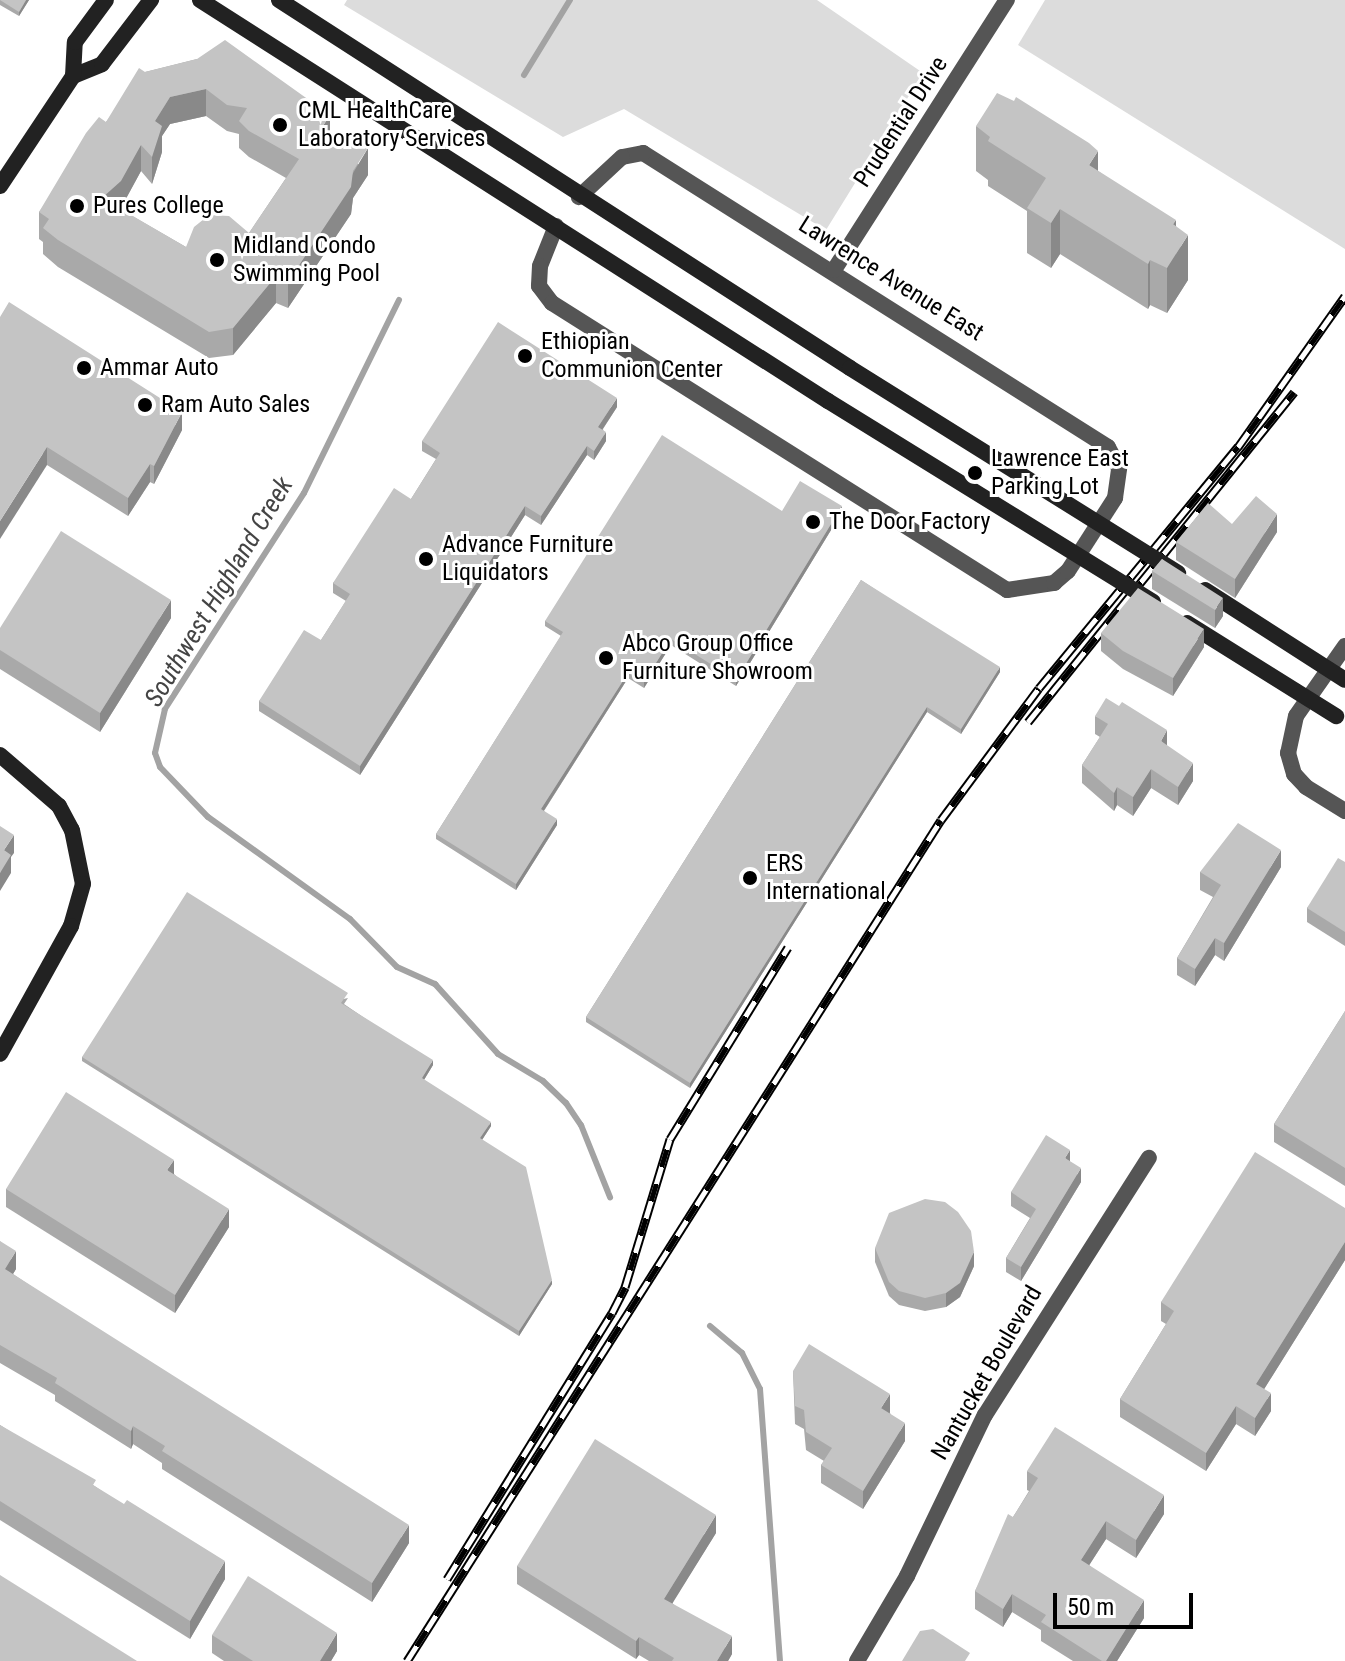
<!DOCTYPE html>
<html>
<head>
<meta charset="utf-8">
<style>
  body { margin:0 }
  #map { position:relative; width:1345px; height:1661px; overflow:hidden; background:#fff; font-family:"Roboto Condensed",sans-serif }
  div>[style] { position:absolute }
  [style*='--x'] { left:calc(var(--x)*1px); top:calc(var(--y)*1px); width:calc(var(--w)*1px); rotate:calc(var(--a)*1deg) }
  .green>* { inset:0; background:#dcdcdc }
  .stream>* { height:6px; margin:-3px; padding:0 3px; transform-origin:3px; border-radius:3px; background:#a3a3a3 }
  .street>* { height:16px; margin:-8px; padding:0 8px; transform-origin:8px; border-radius:8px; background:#555 }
  .secondary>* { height:16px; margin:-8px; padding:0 8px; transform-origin:8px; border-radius:8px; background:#222 }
  .rail>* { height:9px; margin-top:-4.5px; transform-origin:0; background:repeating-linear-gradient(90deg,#fff 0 18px,#000 0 36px); box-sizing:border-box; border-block:2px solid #000 }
  .secondary-bridge>* { height:16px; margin:-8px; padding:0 8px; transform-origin:8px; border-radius:8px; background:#222 }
  .wall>* { inset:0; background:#a9a9a9 }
  .shaded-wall>* { inset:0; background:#898989 }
  .building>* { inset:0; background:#c4c4c4 }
  .dots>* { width:22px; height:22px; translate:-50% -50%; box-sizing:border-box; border:4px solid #fff; border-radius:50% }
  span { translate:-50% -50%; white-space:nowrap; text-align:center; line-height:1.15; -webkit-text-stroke:6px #fff; paint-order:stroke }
  .poi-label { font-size:24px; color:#000 }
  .left { translate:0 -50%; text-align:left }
  .street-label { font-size:24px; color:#000 }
  .water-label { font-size:26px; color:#444; font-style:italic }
  .scale { position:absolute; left:1053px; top:1593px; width:140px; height:36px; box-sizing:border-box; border:4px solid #000; border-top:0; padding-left:10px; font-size:24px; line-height:28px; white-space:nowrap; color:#000; -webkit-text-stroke:6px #fff; paint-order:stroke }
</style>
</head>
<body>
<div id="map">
  <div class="green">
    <i style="clip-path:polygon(347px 0,817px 0,923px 73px,826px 230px,624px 109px,563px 137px,344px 5px)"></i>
    <i style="clip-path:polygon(1045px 0,1345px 0,1345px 249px,1018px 45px)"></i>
  </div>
  <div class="stream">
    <i style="--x:524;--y:75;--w:88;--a:-58.5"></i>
    <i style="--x:399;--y:300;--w:215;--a:116.2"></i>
    <i style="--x:304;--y:493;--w:257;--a:122.8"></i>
    <i style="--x:165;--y:709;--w:45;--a:102.8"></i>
    <i style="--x:155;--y:753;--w:15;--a:70"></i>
    <i style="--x:160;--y:767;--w:69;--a:46.2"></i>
    <i style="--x:208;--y:817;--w:175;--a:35.7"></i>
    <i style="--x:350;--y:919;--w:67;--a:45.6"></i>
    <i style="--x:397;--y:967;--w:42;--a:24.1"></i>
    <i style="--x:435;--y:984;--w:94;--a:48"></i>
    <i style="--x:498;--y:1054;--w:52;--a:31"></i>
    <i style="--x:543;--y:1081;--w:32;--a:44"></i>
    <i style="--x:566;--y:1103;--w:27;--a:56"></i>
    <i style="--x:581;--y:1125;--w:78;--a:68.1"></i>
    <i style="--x:710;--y:1326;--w:42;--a:40.2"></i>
    <i style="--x:742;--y:1353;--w:40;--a:63.4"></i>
    <i style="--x:760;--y:1389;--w:273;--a:85.8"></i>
  </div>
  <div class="street">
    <i style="--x:556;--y:226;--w:43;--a:111.8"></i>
    <i style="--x:540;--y:266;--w:20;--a:93"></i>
    <i style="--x:539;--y:286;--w:21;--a:53"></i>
    <i style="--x:552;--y:303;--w:538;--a:32.24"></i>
    <i style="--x:1007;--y:590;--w:48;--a:-8.5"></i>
    <i style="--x:1054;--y:583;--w:18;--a:-41"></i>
    <i style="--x:1068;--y:571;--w:87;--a:-57.2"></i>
    <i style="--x:1115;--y:498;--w:30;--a:-82"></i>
    <i style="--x:1119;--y:468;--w:24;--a:-118"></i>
    <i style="--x:1108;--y:447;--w:550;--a:-147.7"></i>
    <i style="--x:643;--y:153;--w:21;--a:169"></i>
    <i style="--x:622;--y:157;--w:59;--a:137.1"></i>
    <i style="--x:834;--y:270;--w:321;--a:-57.4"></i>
    <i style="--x:1345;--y:646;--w:85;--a:125"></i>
    <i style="--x:1296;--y:716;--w:38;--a:102"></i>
    <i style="--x:1288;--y:753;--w:22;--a:74"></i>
    <i style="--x:1294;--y:774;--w:18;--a:47"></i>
    <i style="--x:1306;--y:787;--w:46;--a:31.6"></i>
    <i style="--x:857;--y:1661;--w:99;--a:-59.5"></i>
    <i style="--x:907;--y:1576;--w:179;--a:-64.2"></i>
    <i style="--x:985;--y:1415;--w:305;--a:-57.5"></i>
  </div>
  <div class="secondary">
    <i style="--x:200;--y:0;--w:745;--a:32.56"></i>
    <i style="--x:279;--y:0;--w:679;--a:32.8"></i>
    <i style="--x:73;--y:76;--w:31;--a:-22"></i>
    <i style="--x:102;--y:64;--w:81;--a:-52.6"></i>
    <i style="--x:0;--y:186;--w:132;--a:-56.4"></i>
    <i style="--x:73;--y:76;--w:34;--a:-87"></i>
    <i style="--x:75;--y:42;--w:52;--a:-53.6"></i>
    <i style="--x:0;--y:755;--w:78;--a:40.8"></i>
    <i style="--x:59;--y:806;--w:27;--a:62"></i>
    <i style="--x:72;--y:830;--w:55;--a:78.5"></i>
    <i style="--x:83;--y:884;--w:44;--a:105.9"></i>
    <i style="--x:71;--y:926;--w:146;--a:119"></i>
  </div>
  <div class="rail">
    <i style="--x:1028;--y:722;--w:424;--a:-51.1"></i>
    <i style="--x:447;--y:1579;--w:313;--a:-58.2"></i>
    <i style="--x:612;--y:1313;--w:29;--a:-63"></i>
    <i style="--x:625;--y:1287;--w:155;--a:-73.1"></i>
    <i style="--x:670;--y:1139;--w:225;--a:-58.4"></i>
    <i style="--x:407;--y:1661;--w:996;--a:-57.59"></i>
    <i style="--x:941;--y:820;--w:164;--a:-53.4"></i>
    <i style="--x:1039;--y:688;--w:313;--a:-50.5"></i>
    <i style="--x:1238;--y:447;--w:185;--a:-54.7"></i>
  </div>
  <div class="secondary-bridge">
    <i style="--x:850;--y:368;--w:387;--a:32"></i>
    <i style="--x:828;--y:401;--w:382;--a:31.7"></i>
    <i style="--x:1205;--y:590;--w:166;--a:32.7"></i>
    <i style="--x:1187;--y:623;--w:176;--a:32"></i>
  </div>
  <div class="wall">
    <i style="clip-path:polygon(0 0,29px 0,19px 16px,0 5px)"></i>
    <i style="clip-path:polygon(evenodd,197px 59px,330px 133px,368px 175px,353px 198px,351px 214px,288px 308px,276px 303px,233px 355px,209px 358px,58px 267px,43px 254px,43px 242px,39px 239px,39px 212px,106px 122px,145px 72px,197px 59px,206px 116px,227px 131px,239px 134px,239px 148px,249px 157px,286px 178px,249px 233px,186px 247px,120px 209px,141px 171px,152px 184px,162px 152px,162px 136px,170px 124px,206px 116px)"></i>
    <i style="clip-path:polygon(976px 126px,1098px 171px,1176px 226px,1188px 280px,1167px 313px,1150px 305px,1148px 309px,1060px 254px,1051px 268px,1027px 253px,1027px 211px,988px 186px,988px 180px,976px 171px)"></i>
    <i style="clip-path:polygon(0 317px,182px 430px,154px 484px,150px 482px,128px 516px,47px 465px)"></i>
    <i style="clip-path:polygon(617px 407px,603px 429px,606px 441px,594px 460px,587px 455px,541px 525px,525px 515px,360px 775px,259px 711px,259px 701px,321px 640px,346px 601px,333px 593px,333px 583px,411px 499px,436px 459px,422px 451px,422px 441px)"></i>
    <i style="clip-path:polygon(782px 511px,842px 512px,736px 686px,671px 645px,644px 688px,628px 678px,544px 811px,557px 825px,516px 890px,436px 839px,436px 834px,561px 636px,545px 626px,545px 621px)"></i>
    <i style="clip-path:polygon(1277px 532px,1235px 598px,1176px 560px,1176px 542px)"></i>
    <i style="clip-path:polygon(1162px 559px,1223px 616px,1215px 628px,1152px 589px,1152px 571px)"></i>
    <i style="clip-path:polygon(861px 580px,1000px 672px,961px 734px,927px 712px,690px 1088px,586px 1022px,586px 1017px)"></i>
    <i style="clip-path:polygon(171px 618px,100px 732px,0 669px,0 628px)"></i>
    <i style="clip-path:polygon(1101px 633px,1204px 647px,1173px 696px,1123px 669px,1101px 651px)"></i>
    <i style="clip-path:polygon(1095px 716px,1167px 746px,1193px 781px,1178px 805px,1151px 788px,1133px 816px,1117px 805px,1114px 811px,1082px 783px,1082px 765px,1100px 737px,1095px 734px)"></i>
    <i style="clip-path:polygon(1345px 862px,1345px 946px,1307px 922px,1307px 908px)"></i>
    <i style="clip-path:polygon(1281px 867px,1224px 961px,1215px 955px,1195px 986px,1177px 975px,1177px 958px,1213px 897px,1200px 890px,1200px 872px)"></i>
    <i style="clip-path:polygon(348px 998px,344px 1004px,433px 1065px,424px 1080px,491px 1126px,482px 1140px,552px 1284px,519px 1336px,82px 1061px,82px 1057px)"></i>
    <i style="clip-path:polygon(1345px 1011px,1345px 1186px,1274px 1142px,1274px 1124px)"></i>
    <i style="clip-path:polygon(1070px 1162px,1081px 1182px,1021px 1281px,1006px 1272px,1006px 1258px,1030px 1218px,1011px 1206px,1011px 1192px)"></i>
    <i style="clip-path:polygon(174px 1174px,229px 1227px,175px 1313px,6px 1207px,6px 1189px)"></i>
    <i style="clip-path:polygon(1345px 1208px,1345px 1260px,1264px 1389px,1271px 1411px,1255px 1436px,1236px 1424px,1206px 1471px,1120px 1417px,1120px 1399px,1166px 1324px,1161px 1321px,1161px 1302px)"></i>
    <i style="clip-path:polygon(0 1241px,16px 1269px,13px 1274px,409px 1543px,372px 1602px,162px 1469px,162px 1463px,133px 1444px,131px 1449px,55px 1401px,55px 1395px,0 1363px)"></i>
    <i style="clip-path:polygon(875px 1248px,974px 1266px,960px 1297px,946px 1307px,925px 1311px,899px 1305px,889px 1296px,875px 1262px)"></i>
    <i style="clip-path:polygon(793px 1371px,890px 1412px,890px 1413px,905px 1441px,863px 1509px,821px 1483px,821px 1465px,824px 1461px,806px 1450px,804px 1429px,795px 1424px)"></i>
    <i style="clip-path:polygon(0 1425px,96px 1487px,225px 1579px,190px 1639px,0 1520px)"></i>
    <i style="clip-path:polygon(1027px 1471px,1164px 1514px,1136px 1558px,1106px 1539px,1089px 1565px,1144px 1618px,1117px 1661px,1073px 1661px,1041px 1641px,1041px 1630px,1012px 1612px,1003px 1627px,975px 1609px,975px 1591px,1013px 1517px,1029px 1491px,1027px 1490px)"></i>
    <i style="clip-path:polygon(716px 1533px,672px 1603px,732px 1654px,728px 1661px,649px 1661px,639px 1655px,636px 1659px,517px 1584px,517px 1566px)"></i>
    <i style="clip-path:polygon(212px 1635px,337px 1651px,331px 1661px,224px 1661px,212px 1653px)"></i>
  </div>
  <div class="shaded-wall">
    <i style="clip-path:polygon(26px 0,29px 0,19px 16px,19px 12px)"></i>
    <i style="clip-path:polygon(206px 89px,206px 116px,170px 124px,162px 136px,162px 152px,152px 184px,152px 157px,155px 121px,170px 97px)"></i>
    <i style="clip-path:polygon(330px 115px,330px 142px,317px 135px)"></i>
    <i style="clip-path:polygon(141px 145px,141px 171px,121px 208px,102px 225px,102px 198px)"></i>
    <i style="clip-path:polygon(368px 148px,368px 175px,353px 198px,351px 214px,288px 308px,288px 282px)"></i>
    <i style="clip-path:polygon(1098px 151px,1098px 196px,1089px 165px)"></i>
    <i style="clip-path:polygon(1060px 209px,1060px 254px,1051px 268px,1051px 223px)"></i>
    <i style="clip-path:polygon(1176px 220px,1176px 254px,1188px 235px,1188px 280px,1167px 313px,1167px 268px,1173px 224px)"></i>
    <i style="clip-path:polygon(1150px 260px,1150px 305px,1148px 309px,1148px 264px)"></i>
    <i style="clip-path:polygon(276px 276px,276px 303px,233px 355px,233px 328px)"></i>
    <i style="clip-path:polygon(617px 398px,617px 407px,598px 436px,598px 427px)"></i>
    <i style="clip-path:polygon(182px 412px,182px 430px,154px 484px,154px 466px)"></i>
    <i style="clip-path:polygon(606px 432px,606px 441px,594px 460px,594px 451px)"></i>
    <i style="clip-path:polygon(587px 446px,587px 455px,541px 525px,541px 516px)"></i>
    <i style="clip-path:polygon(47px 447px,47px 465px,0 539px,0 521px)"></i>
    <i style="clip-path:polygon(150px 464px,150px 482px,128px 516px,128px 498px)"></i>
    <i style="clip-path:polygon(525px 506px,525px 515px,360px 775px,360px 766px)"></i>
    <i style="clip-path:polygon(842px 506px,842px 512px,736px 686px,736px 680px)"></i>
    <i style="clip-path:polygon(1277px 514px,1277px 532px,1235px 598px,1235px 579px)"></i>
    <i style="clip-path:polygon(1223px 598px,1223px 616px,1215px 628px,1215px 610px)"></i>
    <i style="clip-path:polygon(171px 600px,171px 618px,100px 732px,100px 713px)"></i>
    <i style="clip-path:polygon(1204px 629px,1204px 647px,1173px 696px,1173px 678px)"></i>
    <i style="clip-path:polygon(671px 639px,671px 645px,644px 688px,644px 682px)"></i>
    <i style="clip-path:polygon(1000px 667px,1000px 672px,961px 734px,961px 729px)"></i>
    <i style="clip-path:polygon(628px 673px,628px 678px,541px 815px,541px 809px)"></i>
    <i style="clip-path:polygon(927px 707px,927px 712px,690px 1088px,690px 1083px)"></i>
    <i style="clip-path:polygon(1167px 730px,1167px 749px,1161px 741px)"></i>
    <i style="clip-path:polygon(1193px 763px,1193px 781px,1178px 805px,1178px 787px)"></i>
    <i style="clip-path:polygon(1151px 769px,1151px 788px,1133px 816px,1133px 797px)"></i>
    <i style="clip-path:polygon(1117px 787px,1117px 805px,1114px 811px,1114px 793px)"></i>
    <i style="clip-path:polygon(557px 819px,557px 825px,516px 890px,516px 884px)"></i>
    <i style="clip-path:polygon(14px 835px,14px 853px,11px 857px,11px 873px,0 891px,0 873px,4px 850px)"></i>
    <i style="clip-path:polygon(1281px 850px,1281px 867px,1224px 961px,1224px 943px)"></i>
    <i style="clip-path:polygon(1215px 938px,1215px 955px,1195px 986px,1195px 969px)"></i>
    <i style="clip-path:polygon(433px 1060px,433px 1065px,422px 1083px,422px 1078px)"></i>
    <i style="clip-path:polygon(491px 1122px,491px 1126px,480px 1143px,480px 1138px)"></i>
    <i style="clip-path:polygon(1070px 1150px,1070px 1164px,1065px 1158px)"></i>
    <i style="clip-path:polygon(174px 1160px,174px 1178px,167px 1170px)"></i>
    <i style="clip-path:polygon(1081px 1168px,1081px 1182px,1021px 1281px,1021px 1267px)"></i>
    <i style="clip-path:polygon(229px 1209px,229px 1227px,175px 1313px,175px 1295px)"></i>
    <i style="clip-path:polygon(1345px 1242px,1345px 1260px,1256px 1402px,1256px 1384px)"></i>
    <i style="clip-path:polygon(16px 1251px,16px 1269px,5px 1287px,5px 1269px)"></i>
    <i style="clip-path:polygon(974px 1252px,974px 1266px,960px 1297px,946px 1307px,946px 1293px)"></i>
    <i style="clip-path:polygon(552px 1280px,552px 1284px,519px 1336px,519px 1331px)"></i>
    <i style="clip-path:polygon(1271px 1393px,1271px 1411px,1255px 1436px,1255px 1418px)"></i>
    <i style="clip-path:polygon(890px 1394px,890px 1412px,881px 1427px,881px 1408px)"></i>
    <i style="clip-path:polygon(1236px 1406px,1236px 1424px,1206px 1471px,1206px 1453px)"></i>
    <i style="clip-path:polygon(905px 1423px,905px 1441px,863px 1509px,863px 1491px)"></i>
    <i style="clip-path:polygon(133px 1426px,133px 1444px,131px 1449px,131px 1431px)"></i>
    <i style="clip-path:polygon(1164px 1495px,1164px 1514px,1136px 1558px,1136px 1540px)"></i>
    <i style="clip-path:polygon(716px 1515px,716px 1533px,664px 1617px,664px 1599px)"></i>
    <i style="clip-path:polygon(1106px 1521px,1106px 1539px,1081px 1578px,1081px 1560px)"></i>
    <i style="clip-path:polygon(409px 1525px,409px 1543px,372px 1602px,372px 1583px)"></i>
    <i style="clip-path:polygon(225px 1561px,225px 1579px,190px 1639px,190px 1621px)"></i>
    <i style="clip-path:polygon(1012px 1594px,1012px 1612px,1003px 1627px,1003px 1609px)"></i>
    <i style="clip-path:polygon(1144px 1600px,1144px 1618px,1117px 1661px,1106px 1661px)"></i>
    <i style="clip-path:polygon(337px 1633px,337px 1651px,331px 1661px,320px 1661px)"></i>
    <i style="clip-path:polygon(732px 1636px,732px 1654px,728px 1661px,717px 1661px)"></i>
    <i style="clip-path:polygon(639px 1637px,639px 1655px,636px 1659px,636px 1641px)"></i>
  </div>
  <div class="building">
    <i style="clip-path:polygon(0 0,26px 0,19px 12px)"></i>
    <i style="clip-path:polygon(evenodd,225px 40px,330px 115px,317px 135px,350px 131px,368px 148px,353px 171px,351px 187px,288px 282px,276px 276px,233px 328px,209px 332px,58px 240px,43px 228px,49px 219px,39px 212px,86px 133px,99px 117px,106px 122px,139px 68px,145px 72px,197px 59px,225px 40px,206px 89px,227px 105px,247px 108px,239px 121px,249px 131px,299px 159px,249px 233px,229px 216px,209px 215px,194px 227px,186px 247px,102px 198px,121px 181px,141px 145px,152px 157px,162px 126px,155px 121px,170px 97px,206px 89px)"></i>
    <i style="clip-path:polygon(997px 93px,1014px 101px,1016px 97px,1089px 143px,1098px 151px,1089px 165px,1176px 220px,1173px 224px,1188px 235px,1167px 268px,1150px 260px,1148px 264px,1060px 209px,1051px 223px,1027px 208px,1046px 178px,988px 141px,990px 137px,976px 126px)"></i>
    <i style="clip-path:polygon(9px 302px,182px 412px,154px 466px,150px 464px,128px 498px,47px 447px,0 521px,0 317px)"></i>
    <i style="clip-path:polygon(498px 322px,617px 398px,598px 427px,606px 432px,594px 451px,587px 446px,541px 516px,525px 506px,360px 766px,259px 701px,304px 630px,321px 640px,350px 594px,333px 583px,394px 488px,411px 499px,440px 453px,422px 441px)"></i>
    <i style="clip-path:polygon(662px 435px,782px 511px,800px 481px,842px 506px,736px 680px,671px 639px,644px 682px,628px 673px,541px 809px,557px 819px,516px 884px,436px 834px,563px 632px,545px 621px)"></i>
    <i style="clip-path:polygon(1256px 496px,1277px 514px,1235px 579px,1176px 542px,1208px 503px,1232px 524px)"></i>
    <i style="clip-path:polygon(61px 531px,171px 600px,100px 713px,0 650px,0 628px)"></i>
    <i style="clip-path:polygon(1162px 559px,1223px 598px,1215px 610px,1152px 571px)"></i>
    <i style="clip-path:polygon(861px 580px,1000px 667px,961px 729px,927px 707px,690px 1083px,586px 1017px)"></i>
    <i style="clip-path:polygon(1138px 588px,1204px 629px,1173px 678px,1123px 651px,1101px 633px)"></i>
    <i style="clip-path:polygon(1106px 698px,1119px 706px,1122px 702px,1167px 730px,1161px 741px,1193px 763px,1178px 787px,1151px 769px,1133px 797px,1117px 787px,1114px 793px,1082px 765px,1108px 724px,1095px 716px)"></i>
    <i style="clip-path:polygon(1238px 823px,1281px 850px,1224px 943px,1215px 938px,1195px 969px,1177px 958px,1221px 885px,1200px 872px)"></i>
    <i style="clip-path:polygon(0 826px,14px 835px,4px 850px,11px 855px,0 873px)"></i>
    <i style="clip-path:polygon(1338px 858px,1345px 862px,1345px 932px,1307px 908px)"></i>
    <i style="clip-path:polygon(187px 892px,348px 993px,341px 1003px,433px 1060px,422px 1078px,491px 1122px,480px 1138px,526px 1167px,552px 1280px,519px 1331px,82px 1057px)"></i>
    <i style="clip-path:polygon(1345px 1011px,1345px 1168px,1274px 1124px)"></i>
    <i style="clip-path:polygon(66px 1092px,174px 1160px,167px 1170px,229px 1209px,175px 1295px,6px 1189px)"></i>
    <i style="clip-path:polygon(1046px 1135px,1070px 1150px,1065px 1158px,1081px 1168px,1021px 1267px,1006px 1258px,1036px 1209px,1011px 1192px)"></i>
    <i style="clip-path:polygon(1255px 1152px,1345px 1208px,1345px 1242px,1256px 1384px,1271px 1393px,1255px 1418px,1236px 1406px,1206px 1453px,1120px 1399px,1174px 1311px,1161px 1302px)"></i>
    <i style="clip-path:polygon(925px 1199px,945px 1202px,958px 1212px,971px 1231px,974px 1252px,960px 1283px,946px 1293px,925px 1298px,899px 1291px,889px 1282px,875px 1248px,889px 1213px)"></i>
    <i style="clip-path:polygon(0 1241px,16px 1251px,5px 1269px,409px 1525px,372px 1583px,162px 1451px,165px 1446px,133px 1426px,131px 1431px,55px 1383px,57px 1378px,0 1345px)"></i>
    <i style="clip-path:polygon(809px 1344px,890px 1394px,881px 1408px,905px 1423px,863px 1491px,821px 1465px,832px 1448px,806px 1432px,804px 1410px,795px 1406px,793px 1371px)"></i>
    <i style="clip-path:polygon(0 1425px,96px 1480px,93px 1485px,124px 1504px,127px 1500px,225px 1561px,190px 1621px,0 1501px)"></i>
    <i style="clip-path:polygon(1055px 1427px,1164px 1495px,1136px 1540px,1106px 1521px,1081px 1560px,1144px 1600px,1106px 1661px,1102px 1661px,1041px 1622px,1046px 1615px,1012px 1594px,1003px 1609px,975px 1591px,1008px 1514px,1013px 1517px,1038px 1478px,1027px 1471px)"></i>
    <i style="clip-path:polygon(595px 1439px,716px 1515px,664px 1599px,732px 1636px,717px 1661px,672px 1661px,674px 1658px,639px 1637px,636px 1641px,517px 1566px)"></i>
    <i style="clip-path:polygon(0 1575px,137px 1661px,0 1661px)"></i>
    <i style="clip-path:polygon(248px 1576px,337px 1633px,320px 1661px,253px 1661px,212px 1635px)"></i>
    <i style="clip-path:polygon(933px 1629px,970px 1653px,965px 1661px,902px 1661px,920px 1631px)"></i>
  </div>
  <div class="dots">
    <i style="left:280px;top:125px;background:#000"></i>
    <i style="left:77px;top:206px;background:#000"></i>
    <i style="left:217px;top:260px;background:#000"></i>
    <i style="left:525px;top:356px;background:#000"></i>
    <i style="left:84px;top:368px;background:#000"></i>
    <i style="left:145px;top:405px;background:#000"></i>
    <i style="left:975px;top:473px;background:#000"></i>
    <i style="left:813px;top:522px;background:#000"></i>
    <i style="left:426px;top:559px;background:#000"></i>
    <i style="left:606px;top:658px;background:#000"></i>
    <i style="left:750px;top:878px;background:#000"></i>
  </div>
  <div class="poi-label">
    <span class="left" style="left:298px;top:125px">CML HealthCare<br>Laboratory Services</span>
    <span class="left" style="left:93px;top:206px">Pures College</span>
    <span class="left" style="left:233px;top:260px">Midland Condo<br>Swimming Pool</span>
    <span class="left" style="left:541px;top:356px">Ethiopian<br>Communion Center</span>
    <span class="left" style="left:100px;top:368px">Ammar Auto</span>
    <span class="left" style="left:161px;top:405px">Ram Auto Sales</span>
    <span class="left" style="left:991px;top:473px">Lawrence East<br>Parking Lot</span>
    <span class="left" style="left:829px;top:522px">The Door Factory</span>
    <span class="left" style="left:442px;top:559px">Advance Furniture<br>Liquidators</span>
    <span class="left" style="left:622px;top:658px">Abco Group Office<br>Furniture Showroom</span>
    <span class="left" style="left:766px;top:878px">ERS<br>International</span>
  </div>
  <div class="street-label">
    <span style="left:901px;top:122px;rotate:-57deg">Prudential Drive</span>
    <span style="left:891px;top:279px;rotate:32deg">Lawrence Avenue East</span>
    <span style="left:987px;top:1373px;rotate:-60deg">Nantucket Boulevard</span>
  </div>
  <div class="water-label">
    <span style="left:219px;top:592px;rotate:-59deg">Southwest Highland Creek</span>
  </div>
  <div class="scale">50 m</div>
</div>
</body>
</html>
